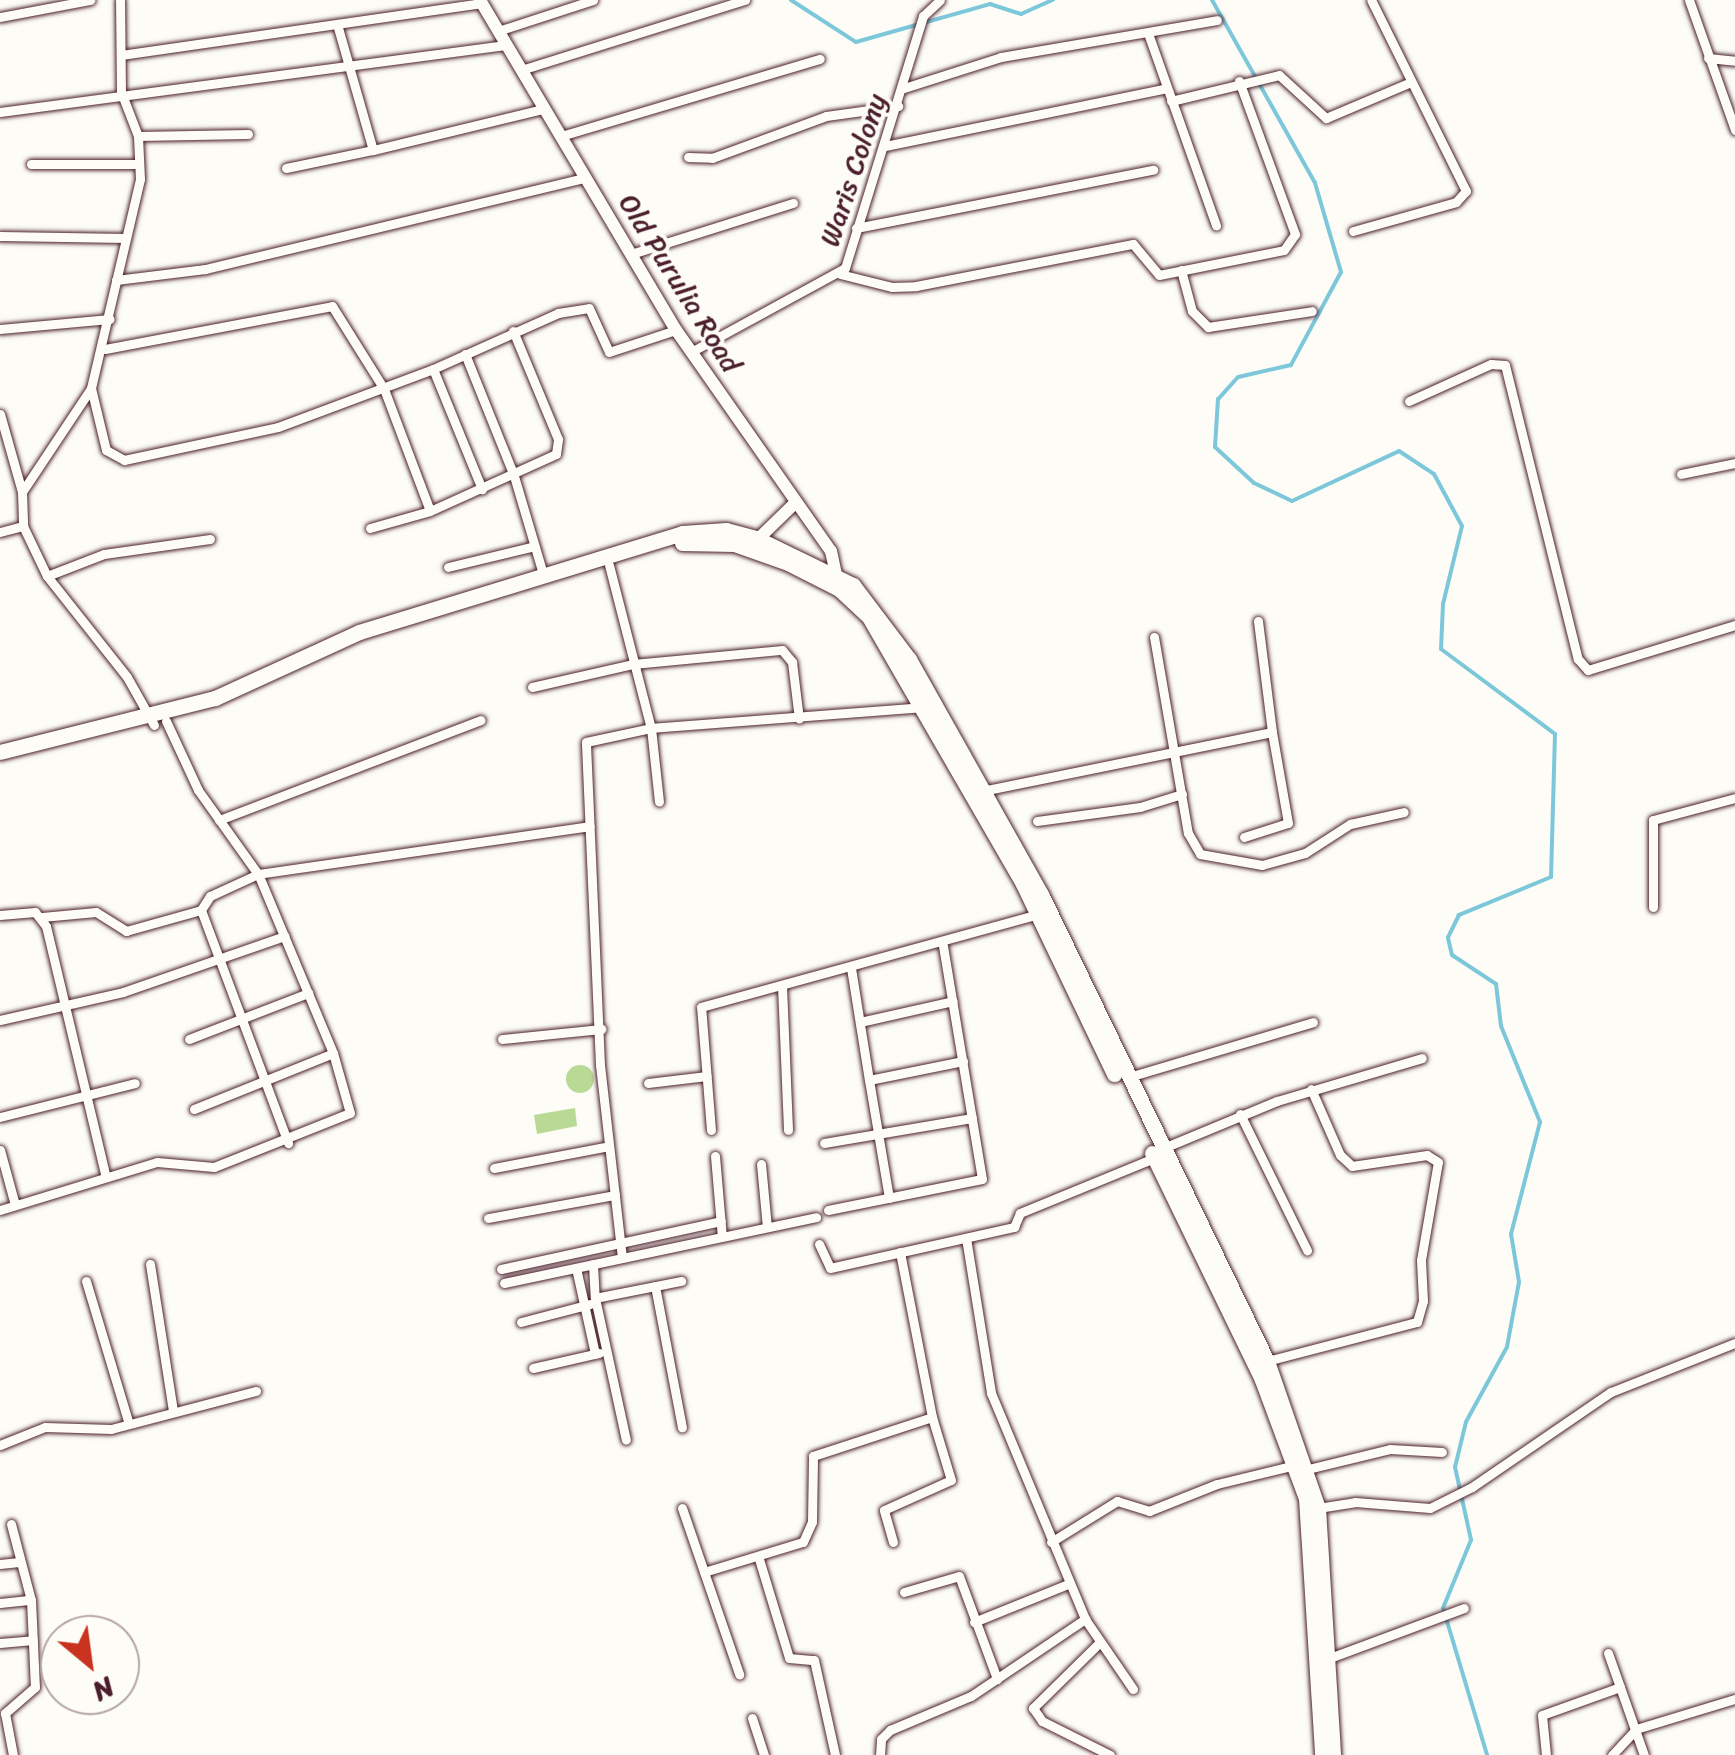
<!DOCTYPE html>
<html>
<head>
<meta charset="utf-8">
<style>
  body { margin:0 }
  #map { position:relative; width:1735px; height:1755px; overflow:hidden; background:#fdfcf7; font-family:Sriracha,sans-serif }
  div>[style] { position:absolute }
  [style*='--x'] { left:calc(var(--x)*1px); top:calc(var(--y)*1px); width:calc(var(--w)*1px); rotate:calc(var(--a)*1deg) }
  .green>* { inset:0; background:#b9da94 }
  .round { border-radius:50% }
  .stream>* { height:4px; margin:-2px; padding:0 2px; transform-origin:2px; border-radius:2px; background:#7cc8da }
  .roads { filter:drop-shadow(0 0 2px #4a1f2b) drop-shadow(0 0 2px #4a1f2b) }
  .street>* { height:9px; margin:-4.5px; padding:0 4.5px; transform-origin:4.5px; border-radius:4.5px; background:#fdfcf7 }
  .secondary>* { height:12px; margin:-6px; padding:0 6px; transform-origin:6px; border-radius:6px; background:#fdfcf7 }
  .highway>* { height:15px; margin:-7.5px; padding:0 7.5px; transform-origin:7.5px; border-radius:7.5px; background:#fdfcf7 }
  span { translate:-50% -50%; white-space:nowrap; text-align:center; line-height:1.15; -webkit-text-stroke:8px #fdfcf7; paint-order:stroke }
  .street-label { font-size:28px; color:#4a1f2b }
  .north { position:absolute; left:40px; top:1615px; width:100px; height:100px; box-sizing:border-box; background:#fdfcf7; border:2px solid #b5a4a5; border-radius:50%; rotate:151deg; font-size:28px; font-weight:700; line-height:40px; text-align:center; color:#4a1f2b }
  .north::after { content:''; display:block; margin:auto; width:35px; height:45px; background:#c8321e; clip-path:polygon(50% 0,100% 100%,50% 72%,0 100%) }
</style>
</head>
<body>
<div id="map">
  <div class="green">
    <i class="round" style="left:566px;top:1065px;width:28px;height:28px"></i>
    <i style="clip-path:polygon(575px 1108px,577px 1126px,537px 1134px,534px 1115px)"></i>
  </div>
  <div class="stream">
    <i style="--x:791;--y:0;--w:77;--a:32.9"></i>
    <i style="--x:856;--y:42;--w:139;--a:-15.8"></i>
    <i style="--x:990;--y:4;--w:33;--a:18"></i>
    <i style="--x:1021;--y:14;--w:35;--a:-24"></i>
    <i style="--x:1212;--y:0;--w:210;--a:60.6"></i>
    <i style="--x:1315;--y:183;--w:93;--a:73.7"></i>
    <i style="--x:1341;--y:272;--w:106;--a:118.3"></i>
    <i style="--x:1291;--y:365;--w:54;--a:167.2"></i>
    <i style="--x:1238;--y:377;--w:30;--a:132"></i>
    <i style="--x:1218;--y:399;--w:48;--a:93.6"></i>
    <i style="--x:1215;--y:447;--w:53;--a:42.7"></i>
    <i style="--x:1254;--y:483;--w:42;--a:25.3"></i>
    <i style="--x:1292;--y:501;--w:118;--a:-25"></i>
    <i style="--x:1399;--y:451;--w:42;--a:33.3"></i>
    <i style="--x:1434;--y:474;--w:59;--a:61.7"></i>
    <i style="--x:1462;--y:526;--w:80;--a:103.7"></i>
    <i style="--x:1443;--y:604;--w:45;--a:92.5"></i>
    <i style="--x:1441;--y:649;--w:142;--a:36.7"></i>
    <i style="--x:1555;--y:734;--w:143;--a:91.6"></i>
    <i style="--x:1551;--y:877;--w:100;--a:157.6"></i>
    <i style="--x:1459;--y:915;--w:25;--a:116"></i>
    <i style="--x:1448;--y:938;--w:17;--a:77"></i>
    <i style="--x:1452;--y:955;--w:53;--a:33.4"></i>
    <i style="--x:1496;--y:984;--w:42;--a:83.2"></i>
    <i style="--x:1501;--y:1026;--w:104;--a:67.9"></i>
    <i style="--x:1540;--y:1122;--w:116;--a:104.5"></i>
    <i style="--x:1511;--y:1234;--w:49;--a:80.5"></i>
    <i style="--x:1519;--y:1282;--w:66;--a:100.5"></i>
    <i style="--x:1507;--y:1347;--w:85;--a:118.7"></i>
    <i style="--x:1466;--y:1422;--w:46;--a:103.7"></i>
    <i style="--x:1455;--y:1467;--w:75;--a:77.6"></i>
    <i style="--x:1471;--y:1540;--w:74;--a:112.4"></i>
    <i style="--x:1443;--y:1608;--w:153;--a:73.3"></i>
  </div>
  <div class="roads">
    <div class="street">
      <i style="--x:1689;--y:0;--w:138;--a:70.5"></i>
      <i style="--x:0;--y:17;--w:92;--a:-10.7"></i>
      <i style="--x:337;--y:24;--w:131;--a:74.1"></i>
      <i style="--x:373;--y:150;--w:175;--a:-13.6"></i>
      <i style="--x:498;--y:31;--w:100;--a:-18.1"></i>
      <i style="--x:1149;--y:36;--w:201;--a:70.5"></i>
      <i style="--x:121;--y:55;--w:365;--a:-8.2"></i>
      <i style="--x:1708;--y:58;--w:27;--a:6"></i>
      <i style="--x:521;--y:70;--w:235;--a:-17.4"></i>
      <i style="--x:904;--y:88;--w:102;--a:-17.7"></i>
      <i style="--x:1001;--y:57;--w:219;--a:-9.7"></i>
      <i style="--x:1171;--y:101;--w:111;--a:-13.5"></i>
      <i style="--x:1279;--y:75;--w:64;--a:42.5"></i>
      <i style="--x:1326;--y:118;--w:92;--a:-23"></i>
      <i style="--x:0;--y:112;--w:510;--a:-7.54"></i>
      <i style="--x:138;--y:136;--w:110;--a:-1"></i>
      <i style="--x:561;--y:136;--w:270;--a:-16.6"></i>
      <i style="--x:885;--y:146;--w:288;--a:-11.6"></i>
      <i style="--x:688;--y:157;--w:24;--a:2"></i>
      <i style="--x:712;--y:158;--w:121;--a:-20.2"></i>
      <i style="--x:826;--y:116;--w:73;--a:-7.9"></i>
      <i style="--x:31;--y:164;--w:108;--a:0"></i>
      <i style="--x:286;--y:168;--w:89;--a:-11.7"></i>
      <i style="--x:856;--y:228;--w:303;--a:-11.1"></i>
      <i style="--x:1353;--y:231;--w:107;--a:-15.7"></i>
      <i style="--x:1456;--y:202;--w:15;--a:-48"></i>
      <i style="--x:1466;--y:191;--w:213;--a:-116.4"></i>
      <i style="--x:0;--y:236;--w:126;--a:0.9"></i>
      <i style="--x:631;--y:254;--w:170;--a:-17.5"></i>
      <i style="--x:1181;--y:270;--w:42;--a:75"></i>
      <i style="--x:1192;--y:311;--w:23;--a:45"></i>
      <i style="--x:1208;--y:327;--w:105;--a:-8.7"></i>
      <i style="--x:840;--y:274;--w:54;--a:14"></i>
      <i style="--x:892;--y:287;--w:24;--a:-2"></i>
      <i style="--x:916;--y:286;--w:221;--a:-11"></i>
      <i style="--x:1133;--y:244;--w:40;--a:50"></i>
      <i style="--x:1159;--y:275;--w:127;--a:-11.3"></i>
      <i style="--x:1284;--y:250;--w:19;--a:-55"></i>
      <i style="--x:1295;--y:234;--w:163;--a:-110.1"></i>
      <i style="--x:116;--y:280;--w:90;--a:-7"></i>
      <i style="--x:205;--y:269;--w:390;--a:-13.5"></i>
      <i style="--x:0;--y:329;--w:110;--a:-5.2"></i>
      <i style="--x:105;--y:349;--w:231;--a:-10.7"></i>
      <i style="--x:332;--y:306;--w:98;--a:57.9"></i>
      <i style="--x:384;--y:389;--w:130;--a:69.3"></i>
      <i style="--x:691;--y:352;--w:175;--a:-28.6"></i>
      <i style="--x:845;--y:268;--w:264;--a:-72.8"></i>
      <i style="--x:923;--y:16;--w:23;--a:-43"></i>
      <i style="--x:465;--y:354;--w:131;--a:68.1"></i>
      <i style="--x:514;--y:476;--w:105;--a:73.5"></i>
      <i style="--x:433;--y:369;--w:130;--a:67.8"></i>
      <i style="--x:91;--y:388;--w:64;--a:76.4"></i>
      <i style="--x:106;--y:450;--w:21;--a:29"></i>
      <i style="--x:124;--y:460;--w:157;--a:-12.1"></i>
      <i style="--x:278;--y:427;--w:165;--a:-20.5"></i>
      <i style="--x:433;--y:369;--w:137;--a:-24.1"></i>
      <i style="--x:558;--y:313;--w:31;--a:-9"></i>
      <i style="--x:589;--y:308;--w:48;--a:65.6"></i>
      <i style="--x:609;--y:352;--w:71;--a:-18.2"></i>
      <i style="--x:1409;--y:401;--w:90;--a:-24.3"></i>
      <i style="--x:1491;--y:364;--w:14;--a:4"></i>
      <i style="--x:1505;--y:365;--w:303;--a:76.1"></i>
      <i style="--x:1578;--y:659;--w:15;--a:48"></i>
      <i style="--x:1588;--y:670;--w:154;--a:-17"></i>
      <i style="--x:0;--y:414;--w:81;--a:74.2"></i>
      <i style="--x:22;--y:492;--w:34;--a:88"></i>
      <i style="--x:23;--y:526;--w:55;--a:64.4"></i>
      <i style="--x:47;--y:576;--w:129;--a:51.6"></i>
      <i style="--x:127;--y:677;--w:55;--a:60.6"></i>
      <i style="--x:1681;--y:474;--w:55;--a:-11.5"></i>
      <i style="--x:22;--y:492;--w:125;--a:-56.4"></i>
      <i style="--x:91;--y:388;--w:215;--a:-76.8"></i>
      <i style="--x:140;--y:179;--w:43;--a:-92.7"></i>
      <i style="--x:138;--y:136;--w:47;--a:-111.1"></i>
      <i style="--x:121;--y:92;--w:92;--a:-90.6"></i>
      <i style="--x:370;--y:528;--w:62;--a:-15.8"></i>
      <i style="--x:430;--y:511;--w:138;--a:-24.3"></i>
      <i style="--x:556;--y:454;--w:15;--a:-82"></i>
      <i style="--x:558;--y:439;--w:117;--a:-112.6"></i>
      <i style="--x:0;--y:532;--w:24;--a:-15"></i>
      <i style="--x:609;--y:565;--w:168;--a:75.6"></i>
      <i style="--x:651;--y:728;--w:273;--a:-4.4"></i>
      <i style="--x:448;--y:567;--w:89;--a:-13.6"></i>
      <i style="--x:47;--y:576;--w:61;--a:-21.1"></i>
      <i style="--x:104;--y:554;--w:107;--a:-8.1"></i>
      <i style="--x:1154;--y:637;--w:199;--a:80.2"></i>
      <i style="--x:1188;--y:833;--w:24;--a:60"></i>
      <i style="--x:1200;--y:854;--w:63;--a:10.1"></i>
      <i style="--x:1262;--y:865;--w:45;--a:-15.6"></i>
      <i style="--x:1305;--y:853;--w:54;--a:-32.8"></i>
      <i style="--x:1350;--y:824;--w:55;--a:-12.5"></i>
      <i style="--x:532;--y:687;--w:104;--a:-12.8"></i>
      <i style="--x:633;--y:664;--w:150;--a:-5.4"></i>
      <i style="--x:782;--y:650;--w:16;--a:50"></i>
      <i style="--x:792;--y:662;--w:57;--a:83"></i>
      <i style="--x:166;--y:721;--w:76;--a:65.1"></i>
      <i style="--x:198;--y:790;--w:103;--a:54.5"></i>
      <i style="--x:258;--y:874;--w:53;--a:155.4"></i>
      <i style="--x:210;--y:896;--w:17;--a:123"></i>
      <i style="--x:201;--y:910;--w:249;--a:69.5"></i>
      <i style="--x:982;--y:791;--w:296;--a:-11.5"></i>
      <i style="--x:1272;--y:732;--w:112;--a:-97.2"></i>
      <i style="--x:219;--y:820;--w:280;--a:-20.9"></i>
      <i style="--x:1037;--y:821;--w:104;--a:-7.7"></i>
      <i style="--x:1140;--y:807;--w:44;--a:-17.2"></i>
      <i style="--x:1244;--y:837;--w:46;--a:-17.7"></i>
      <i style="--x:1288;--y:823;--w:92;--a:-100"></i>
      <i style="--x:1653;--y:907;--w:87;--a:-90"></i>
      <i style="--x:1653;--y:820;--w:85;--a:-15"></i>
      <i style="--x:0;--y:915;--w:35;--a:-5"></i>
      <i style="--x:35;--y:912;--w:18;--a:52"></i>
      <i style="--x:46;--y:926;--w:258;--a:76.6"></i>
      <i style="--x:42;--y:917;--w:54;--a:-5.3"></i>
      <i style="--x:96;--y:912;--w:36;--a:32"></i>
      <i style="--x:126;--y:931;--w:78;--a:-15.6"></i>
      <i style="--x:851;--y:968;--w:113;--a:80.9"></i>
      <i style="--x:782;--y:986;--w:144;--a:87.6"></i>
      <i style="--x:0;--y:1020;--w:126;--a:-12.8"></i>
      <i style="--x:123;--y:992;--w:171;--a:-19.1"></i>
      <i style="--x:860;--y:1022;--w:95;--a:-12.7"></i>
      <i style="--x:189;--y:1039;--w:128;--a:-21.1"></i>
      <i style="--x:502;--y:1039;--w:100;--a:-5.8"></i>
      <i style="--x:1129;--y:1077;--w:192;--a:-16.6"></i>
      <i style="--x:648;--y:1083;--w:59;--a:-6.8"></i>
      <i style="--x:194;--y:1109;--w:150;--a:-21.9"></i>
      <i style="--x:1240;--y:1114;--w:152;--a:63.8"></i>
      <i style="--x:0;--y:1117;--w:139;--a:-14.1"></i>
      <i style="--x:711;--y:1130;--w:123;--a:-94.6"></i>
      <i style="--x:701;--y:1007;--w:350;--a:-15.4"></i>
      <i style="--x:824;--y:1143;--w:150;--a:-9.6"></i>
      <i style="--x:1161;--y:1149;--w:126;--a:-22.5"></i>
      <i style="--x:1277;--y:1101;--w:151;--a:-16.5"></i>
      <i style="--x:0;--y:1150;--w:57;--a:74.7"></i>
      <i style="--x:715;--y:1156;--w:81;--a:85.1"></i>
      <i style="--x:761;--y:1164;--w:63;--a:84.6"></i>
      <i style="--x:494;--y:1168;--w:117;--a:-10.8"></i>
      <i style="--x:889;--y:1198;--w:120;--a:-99.6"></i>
      <i style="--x:869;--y:1080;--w:96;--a:-11.4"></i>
      <i style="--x:0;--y:1210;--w:164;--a:-17"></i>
      <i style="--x:157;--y:1162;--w:57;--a:5"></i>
      <i style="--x:214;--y:1167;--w:146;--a:-21.7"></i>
      <i style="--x:350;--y:1113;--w:62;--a:-105.8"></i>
      <i style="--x:333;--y:1053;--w:194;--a:-112.7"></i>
      <i style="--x:258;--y:874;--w:335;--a:-8.2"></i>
      <i style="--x:828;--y:1210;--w:157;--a:-11.4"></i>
      <i style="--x:982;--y:1179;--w:237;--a:-99.5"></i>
      <i style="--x:488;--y:1218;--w:129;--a:-10.3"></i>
      <i style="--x:966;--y:1238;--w:157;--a:80.8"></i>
      <i style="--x:991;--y:1393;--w:245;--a:67.4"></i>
      <i style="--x:1085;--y:1619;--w:85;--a:55.6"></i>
      <i style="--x:819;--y:1244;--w:26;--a:65"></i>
      <i style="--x:830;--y:1268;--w:189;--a:-12.6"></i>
      <i style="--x:1014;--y:1227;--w:15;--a:-67"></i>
      <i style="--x:1020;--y:1213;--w:145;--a:-22.3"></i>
      <i style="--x:622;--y:1258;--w:194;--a:-96.5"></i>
      <i style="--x:600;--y:1065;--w:323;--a:-92.5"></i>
      <i style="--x:586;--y:742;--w:66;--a:-12.2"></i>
      <i style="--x:651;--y:728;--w:74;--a:83.8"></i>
      <i style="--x:150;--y:1264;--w:149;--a:81.1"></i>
      <i style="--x:593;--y:1264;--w:34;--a:87"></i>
      <i style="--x:595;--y:1298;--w:88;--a:-11.2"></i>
      <i style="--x:576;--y:1268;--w:88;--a:77.5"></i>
      <i style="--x:501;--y:1269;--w:225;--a:-12.3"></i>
      <i style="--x:86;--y:1281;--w:149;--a:73.3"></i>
      <i style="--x:504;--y:1283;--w:319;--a:-11.9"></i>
      <i style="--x:655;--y:1286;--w:144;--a:79.2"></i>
      <i style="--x:595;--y:1298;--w:145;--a:77.7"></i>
      <i style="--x:521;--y:1322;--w:71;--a:-14.6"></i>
      <i style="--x:1267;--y:1361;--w:155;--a:-14.6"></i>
      <i style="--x:1417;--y:1322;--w:22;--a:-74"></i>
      <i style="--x:1423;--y:1301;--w:41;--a:-92.8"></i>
      <i style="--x:1421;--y:1260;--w:99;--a:-80.2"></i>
      <i style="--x:1438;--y:1162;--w:13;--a:-148"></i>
      <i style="--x:1427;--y:1155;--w:76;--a:171.7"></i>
      <i style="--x:1352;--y:1166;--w:16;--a:-137"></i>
      <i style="--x:1340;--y:1155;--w:72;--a:-113.7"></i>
      <i style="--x:533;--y:1368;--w:68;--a:-12.8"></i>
      <i style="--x:0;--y:1445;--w:48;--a:-21.8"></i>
      <i style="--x:45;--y:1427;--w:66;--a:1.7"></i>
      <i style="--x:111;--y:1429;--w:150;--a:-14.7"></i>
      <i style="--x:1308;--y:1469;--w:84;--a:-13.7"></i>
      <i style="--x:1390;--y:1449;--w:52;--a:3.3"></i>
      <i style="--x:682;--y:1508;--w:176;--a:71"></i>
      <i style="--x:1318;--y:1508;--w:37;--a:-9"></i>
      <i style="--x:1355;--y:1502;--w:75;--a:4.6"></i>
      <i style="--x:1430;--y:1508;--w:47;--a:-26.6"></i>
      <i style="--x:1472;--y:1487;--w:168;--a:-34.4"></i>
      <i style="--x:1611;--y:1392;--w:133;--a:-21.6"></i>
      <i style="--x:11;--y:1524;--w:79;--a:75.3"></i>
      <i style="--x:31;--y:1600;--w:87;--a:87.4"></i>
      <i style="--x:35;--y:1687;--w:40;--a:139"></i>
      <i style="--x:5;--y:1713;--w:43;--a:79.2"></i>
      <i style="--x:893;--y:1542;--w:33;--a:-106"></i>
      <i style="--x:884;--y:1510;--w:73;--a:-24.1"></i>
      <i style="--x:951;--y:1480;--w:66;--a:-106.8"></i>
      <i style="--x:1051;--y:1542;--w:78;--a:-31.8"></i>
      <i style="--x:1117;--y:1501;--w:34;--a:17"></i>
      <i style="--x:1149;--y:1511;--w:73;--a:-21.7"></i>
      <i style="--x:1217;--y:1484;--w:80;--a:-13.7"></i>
      <i style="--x:759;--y:1559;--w:103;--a:73.1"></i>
      <i style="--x:789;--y:1658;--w:25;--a:5"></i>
      <i style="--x:814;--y:1660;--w:97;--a:77.5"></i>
      <i style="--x:0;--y:1564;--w:19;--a:-6"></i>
      <i style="--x:704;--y:1572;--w:103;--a:-16.9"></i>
      <i style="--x:803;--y:1542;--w:22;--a:-66"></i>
      <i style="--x:812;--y:1522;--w:66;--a:-89.1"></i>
      <i style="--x:813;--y:1456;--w:125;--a:-18.1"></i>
      <i style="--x:932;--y:1417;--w:168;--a:-101"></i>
      <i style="--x:904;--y:1592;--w:57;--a:-16.2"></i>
      <i style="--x:959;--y:1576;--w:110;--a:69.7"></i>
      <i style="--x:0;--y:1603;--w:31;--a:-6"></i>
      <i style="--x:974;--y:1622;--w:101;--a:-22"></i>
      <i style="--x:0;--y:1643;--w:33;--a:-5"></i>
      <i style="--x:1099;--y:1643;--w:93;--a:135.4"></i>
      <i style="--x:1033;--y:1708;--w:16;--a:55"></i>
      <i style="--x:1042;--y:1721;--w:76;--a:26.6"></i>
      <i style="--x:1608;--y:1653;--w:108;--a:70.6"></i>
      <i style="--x:1327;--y:1659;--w:146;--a:-20.4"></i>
      <i style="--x:752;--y:1718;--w:39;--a:72"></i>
      <i style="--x:880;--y:1755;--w:16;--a:-86"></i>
      <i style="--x:881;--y:1739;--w:13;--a:-45"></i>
      <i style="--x:890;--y:1730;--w:88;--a:-22.8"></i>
      <i style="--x:971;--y:1696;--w:138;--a:-34"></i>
      <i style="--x:1546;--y:1755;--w:40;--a:-95.7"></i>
      <i style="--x:1542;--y:1715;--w:83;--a:-19.7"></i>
      <i style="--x:1612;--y:1755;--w:35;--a:-47"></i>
      <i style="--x:1636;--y:1729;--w:103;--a:-16.9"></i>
    </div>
    <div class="secondary">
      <i style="--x:480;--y:0;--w:384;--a:59.3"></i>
      <i style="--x:676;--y:330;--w:270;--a:55"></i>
      <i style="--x:831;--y:551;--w:34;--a:78"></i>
      <i style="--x:754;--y:543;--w:57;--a:-44.3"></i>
    </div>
    <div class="highway">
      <i style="--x:682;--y:543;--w:52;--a:1.1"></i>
      <i style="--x:734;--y:544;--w:57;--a:19.4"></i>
      <i style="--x:788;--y:563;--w:57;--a:27"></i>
      <i style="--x:839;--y:589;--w:41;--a:43"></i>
      <i style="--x:869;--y:617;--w:308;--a:60"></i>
      <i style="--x:1023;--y:884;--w:211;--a:64.4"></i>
      <i style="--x:0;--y:752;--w:222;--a:-14.1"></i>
      <i style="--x:215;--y:698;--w:158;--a:-24.6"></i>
      <i style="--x:359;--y:632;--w:338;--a:-17"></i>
      <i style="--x:682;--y:533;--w:44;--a:-3.9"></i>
      <i style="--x:726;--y:530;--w:31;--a:15"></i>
      <i style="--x:756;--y:538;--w:108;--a:25.9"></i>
      <i style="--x:853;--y:585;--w:93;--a:52.9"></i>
      <i style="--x:909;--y:659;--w:270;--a:60.7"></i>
      <i style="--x:1041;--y:894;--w:519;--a:64.18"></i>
      <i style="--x:1267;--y:1361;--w:156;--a:70.9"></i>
      <i style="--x:1318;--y:1508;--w:247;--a:86.5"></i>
      <i style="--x:1152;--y:1153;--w:252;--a:64.1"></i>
      <i style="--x:1262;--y:1380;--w:126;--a:69.6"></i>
      <i style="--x:1306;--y:1498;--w:257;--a:86.4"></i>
    </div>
  </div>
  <div class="street-label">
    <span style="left:853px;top:170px;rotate:-72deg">Waris Colony</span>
    <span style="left:680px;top:283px;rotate:58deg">Old Purulia Road</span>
  </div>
  <div class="north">N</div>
</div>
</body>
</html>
